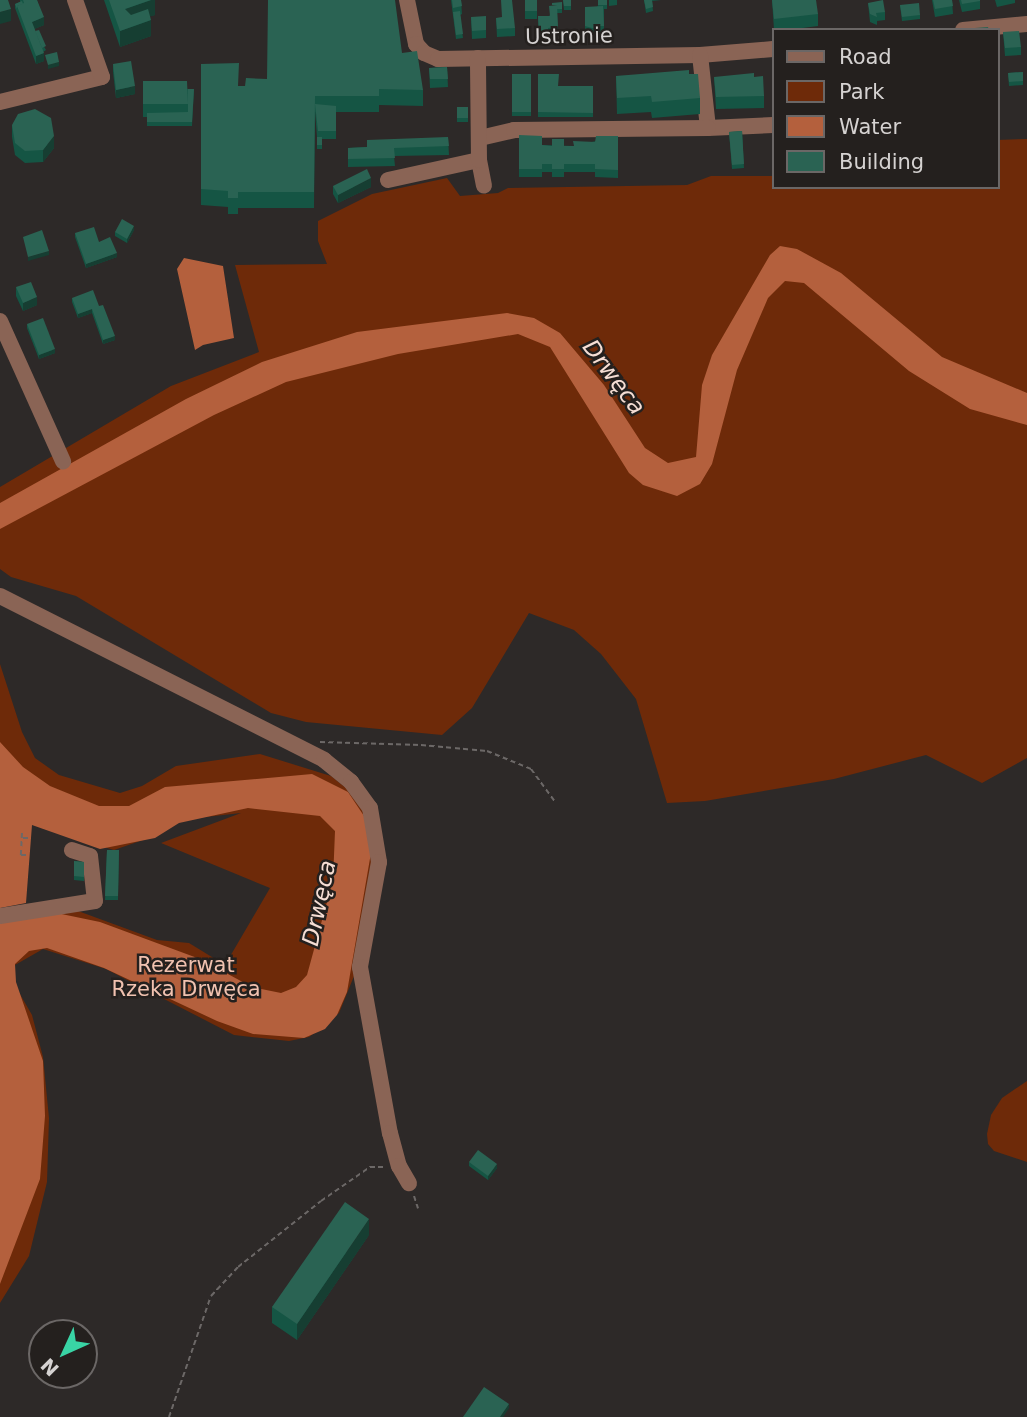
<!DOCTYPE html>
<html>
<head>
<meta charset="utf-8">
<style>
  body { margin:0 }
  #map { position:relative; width:1027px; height:1417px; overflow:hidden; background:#2d2928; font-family:"DejaVu Sans",sans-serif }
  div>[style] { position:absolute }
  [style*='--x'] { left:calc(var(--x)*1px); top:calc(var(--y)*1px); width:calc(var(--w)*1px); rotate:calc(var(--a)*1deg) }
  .green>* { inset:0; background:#6e2a09 }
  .water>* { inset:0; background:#b4603d }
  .path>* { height:2px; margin-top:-1px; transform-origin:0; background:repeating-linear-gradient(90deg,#6c6867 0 5px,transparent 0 8.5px) }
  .minor>* { height:16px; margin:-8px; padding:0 8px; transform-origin:8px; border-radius:8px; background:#8a6455 }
  .wall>* { inset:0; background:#155544 }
  .shaded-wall>* { inset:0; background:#163e32 }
  .building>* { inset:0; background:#2a6353 }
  span { translate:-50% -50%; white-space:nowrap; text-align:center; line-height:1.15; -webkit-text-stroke:5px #24201e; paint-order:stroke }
  .street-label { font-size:21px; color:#d5d2d1 }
  .park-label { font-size:21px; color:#f1c2b0 }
  .water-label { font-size:23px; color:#f6ded4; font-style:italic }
  .legend { position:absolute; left:772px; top:28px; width:228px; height:161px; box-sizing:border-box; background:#24201e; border:2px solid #6b6766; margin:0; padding:9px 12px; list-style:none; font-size:21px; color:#d5d2d1 }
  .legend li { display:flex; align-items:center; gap:14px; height:35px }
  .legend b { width:35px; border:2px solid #6b6766 }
  .north { position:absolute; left:28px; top:1319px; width:70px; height:70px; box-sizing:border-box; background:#24201e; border:2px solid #6b6766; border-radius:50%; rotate:225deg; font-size:19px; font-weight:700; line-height:28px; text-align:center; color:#d5d2d1 }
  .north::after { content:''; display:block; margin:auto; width:24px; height:32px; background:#39d4a5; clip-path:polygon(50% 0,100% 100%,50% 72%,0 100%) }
</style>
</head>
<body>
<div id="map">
  <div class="green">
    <i style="clip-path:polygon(1027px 139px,1027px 758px,982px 783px,926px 755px,834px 779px,705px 801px,667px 803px,636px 699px,601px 654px,574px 630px,529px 613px,472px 708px,442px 735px,306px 722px,271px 713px,76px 596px,11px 577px,0 569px,0 487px,171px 386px,259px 352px,235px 265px,327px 264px,318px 241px,318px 221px,372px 194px,447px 178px,460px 196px,498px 193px,508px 188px,687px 185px,711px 176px,773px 176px,773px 187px,997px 187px,997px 140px)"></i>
    <i style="clip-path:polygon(0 664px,22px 732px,35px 758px,59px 775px,120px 793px,142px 786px,176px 766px,260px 754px,331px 776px,366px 804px,381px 830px,363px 954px,339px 1013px,309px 1037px,289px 1041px,234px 1035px,106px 969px,43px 949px,15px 965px,13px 982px,32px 1015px,43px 1057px,49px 1118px,47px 1182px,29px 1256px,0 1303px,0 916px,59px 904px,157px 940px,189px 943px,225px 965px,270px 888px,161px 843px,241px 813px,179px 820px,146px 839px,114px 850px,41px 828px,0 788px)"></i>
    <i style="clip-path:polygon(1027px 1081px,1027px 1162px,994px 1151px,988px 1144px,987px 1134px,991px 1115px,1002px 1098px)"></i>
  </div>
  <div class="water">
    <i style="clip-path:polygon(780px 246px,797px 249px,841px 273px,942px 357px,1027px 393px,1027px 425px,970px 409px,909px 371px,804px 283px,785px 281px,768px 298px,737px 370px,712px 464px,700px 484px,677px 496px,643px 485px,629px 473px,550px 347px,518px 334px,398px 354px,286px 382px,214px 415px,0 529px,0 503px,186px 399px,262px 362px,357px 332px,507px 313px,534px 318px,560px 333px,604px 385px,645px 448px,668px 463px,696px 457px,702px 385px,712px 355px,770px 255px)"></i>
    <i style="clip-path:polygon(184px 258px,223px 266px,234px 338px,203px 345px,195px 350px,177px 269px)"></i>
    <i style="clip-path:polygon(0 742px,23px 767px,50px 786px,99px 806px,129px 806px,165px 787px,312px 774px,348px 792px,366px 819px,372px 847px,347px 992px,337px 1015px,325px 1029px,304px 1038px,253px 1034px,217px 1021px,104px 968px,47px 948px,29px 951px,15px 964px,16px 982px,43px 1061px,45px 1116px,40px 1179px,0 1284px,0 924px,10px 919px,47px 911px,100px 922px,200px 959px,252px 987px,281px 993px,296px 987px,307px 975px,333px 880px,335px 831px,320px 816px,248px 808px,179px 823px,155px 838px,100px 849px,32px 825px,26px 903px,0 908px)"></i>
  </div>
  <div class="path">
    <i style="--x:320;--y:742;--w:101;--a:1.7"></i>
    <i style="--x:421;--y:745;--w:66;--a:5.2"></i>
    <i style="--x:487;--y:751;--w:48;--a:22.2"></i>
    <i style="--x:531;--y:769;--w:42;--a:53.7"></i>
    <i style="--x:22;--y:833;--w:22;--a:93"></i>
    <i style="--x:21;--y:855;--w:7;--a:0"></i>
    <i style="--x:23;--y:838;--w:6;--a:0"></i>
    <i style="--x:414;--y:1196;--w:13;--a:72"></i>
    <i style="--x:169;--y:1417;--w:128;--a:-70.9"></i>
    <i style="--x:211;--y:1296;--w:40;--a:-47"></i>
    <i style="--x:238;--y:1267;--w:106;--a:-38.5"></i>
    <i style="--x:321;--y:1201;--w:60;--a:-34.8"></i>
    <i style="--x:370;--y:1167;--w:16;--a:0"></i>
  </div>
  <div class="minor">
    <i style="--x:407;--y:0;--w:45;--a:78.4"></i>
    <i style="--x:416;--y:44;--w:12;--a:48"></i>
    <i style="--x:424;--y:53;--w:15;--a:23"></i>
    <i style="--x:438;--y:59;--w:262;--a:-0.9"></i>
    <i style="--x:700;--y:55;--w:73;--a:-4.7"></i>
    <i style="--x:963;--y:30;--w:64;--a:-5.4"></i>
    <i style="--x:700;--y:55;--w:73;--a:83.7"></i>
    <i style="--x:708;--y:128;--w:65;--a:-2.6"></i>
    <i style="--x:0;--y:102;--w:105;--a:-13.8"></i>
    <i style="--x:102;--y:77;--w:82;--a:-109.3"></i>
    <i style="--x:480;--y:138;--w:35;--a:-13"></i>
    <i style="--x:514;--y:130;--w:194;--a:-0.6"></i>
    <i style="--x:479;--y:160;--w:26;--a:79"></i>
    <i style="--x:388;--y:180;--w:93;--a:-12.4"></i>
    <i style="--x:479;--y:160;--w:102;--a:-90.6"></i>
    <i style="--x:0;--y:321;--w:154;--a:65.8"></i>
    <i style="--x:0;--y:596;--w:363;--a:26.8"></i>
    <i style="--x:324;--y:760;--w:35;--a:39"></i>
    <i style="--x:351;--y:782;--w:32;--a:54"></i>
    <i style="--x:370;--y:808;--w:55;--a:80.5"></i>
    <i style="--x:379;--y:862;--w:107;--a:100.3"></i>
    <i style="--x:360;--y:967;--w:169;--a:79.8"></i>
    <i style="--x:390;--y:1133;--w:34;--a:75"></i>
    <i style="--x:399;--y:1166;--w:20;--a:60"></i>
    <i style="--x:0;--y:916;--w:96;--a:-9"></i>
    <i style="--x:95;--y:901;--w:45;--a:-96.3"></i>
    <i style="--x:90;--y:856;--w:19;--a:-162"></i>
  </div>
  <div class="wall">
    <i style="clip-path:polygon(20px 0,37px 0,44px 25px,34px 29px,46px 50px,43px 52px,44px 61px,36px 64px,15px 8px,15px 4px,20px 2px)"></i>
    <i style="clip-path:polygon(104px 0,155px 0,155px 15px,150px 16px,151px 36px,120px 47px)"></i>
    <i style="clip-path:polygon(451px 0,461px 0,462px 14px,460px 15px,463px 38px,456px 39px)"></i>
    <i style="clip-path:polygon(525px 0,537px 0,537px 19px,525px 19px)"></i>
    <i style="clip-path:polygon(563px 0,571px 0,571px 10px,564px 10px)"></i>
    <i style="clip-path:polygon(598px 0,607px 0,607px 9px,604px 9px,604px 34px,599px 34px,599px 38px,585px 34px,585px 15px,598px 6px)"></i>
    <i style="clip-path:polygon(609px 0,617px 0,617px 5px,609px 6px)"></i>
    <i style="clip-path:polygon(644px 0,661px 0,652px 1px,653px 11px,646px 13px)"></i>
    <i style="clip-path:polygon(772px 0,818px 14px,818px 26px,787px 30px,774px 30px)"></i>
    <i style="clip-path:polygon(932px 0,952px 0,953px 14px,935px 17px)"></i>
    <i style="clip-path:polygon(959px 0,980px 0,980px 9px,962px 12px)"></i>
    <i style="clip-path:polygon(995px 0,1015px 0,1015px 3px,997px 7px)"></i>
    <i style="clip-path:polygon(562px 2px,562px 13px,557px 13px,558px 35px,548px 36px,548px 43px,539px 43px,538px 16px,549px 16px)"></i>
    <i style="clip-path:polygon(868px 3px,885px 12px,885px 20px,877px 21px,877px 25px,870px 22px)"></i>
    <i style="clip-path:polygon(900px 5px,920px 15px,920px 19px,902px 21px)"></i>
    <i style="clip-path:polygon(471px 17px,486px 30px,486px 38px,472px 39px)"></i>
    <i style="clip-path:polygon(496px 18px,515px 28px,515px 36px,497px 37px)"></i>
    <i style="clip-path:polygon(1003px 32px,1021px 47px,1021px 55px,1005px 56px)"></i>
    <i style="clip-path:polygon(402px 53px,423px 90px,423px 106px,379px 105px,379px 112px,336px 112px,336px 139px,322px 139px,322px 149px,317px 149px,317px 137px,315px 112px,314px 208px,238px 208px,238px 214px,228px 214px,228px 207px,201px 205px,201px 64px,238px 86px,245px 86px,267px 79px)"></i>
    <i style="clip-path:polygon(113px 64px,135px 94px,116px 98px,113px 72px)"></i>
    <i style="clip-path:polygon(447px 67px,448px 87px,430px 88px,429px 68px)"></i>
    <i style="clip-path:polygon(1023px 72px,1023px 85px,1009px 86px,1008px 73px)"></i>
    <i style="clip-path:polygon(512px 74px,531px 74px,531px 116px,512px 116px)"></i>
    <i style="clip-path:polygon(538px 74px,558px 86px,593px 86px,593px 117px,538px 117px)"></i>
    <i style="clip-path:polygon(689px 74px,700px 98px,700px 114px,652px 118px,651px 112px,617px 114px,616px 76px)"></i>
    <i style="clip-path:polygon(714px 77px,754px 77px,764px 96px,764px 108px,716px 109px)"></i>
    <i style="clip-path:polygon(143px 81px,188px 89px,194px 89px,192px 126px,147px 126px,147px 117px,143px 117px)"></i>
    <i style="clip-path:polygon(457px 107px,468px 107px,468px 122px,457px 122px)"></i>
    <i style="clip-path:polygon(12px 125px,54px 148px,43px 162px,25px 163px,15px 155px,12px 137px)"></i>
    <i style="clip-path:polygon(742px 131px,744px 168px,732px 169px,729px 132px)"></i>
    <i style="clip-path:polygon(519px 135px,542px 145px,574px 146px,618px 136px,618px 178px,595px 177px,595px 172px,564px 172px,564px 177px,552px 177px,552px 172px,542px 172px,542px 177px,519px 177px)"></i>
    <i style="clip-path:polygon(448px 137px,449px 155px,394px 156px,395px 166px,348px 167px,348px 148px,367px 147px)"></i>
    <i style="clip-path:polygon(333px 186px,371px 187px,338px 203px,333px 194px)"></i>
    <i style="clip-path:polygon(134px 230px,127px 243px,115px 236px,115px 232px)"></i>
    <i style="clip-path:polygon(75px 233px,99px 242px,117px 257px,86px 268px,75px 237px)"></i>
    <i style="clip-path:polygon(16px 287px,37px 305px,23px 311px,16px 296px)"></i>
    <i style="clip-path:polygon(72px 298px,99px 306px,115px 340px,103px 344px,92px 313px,78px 318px,72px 302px)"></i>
    <i style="clip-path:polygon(27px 324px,55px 353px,39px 359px,27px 328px)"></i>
    <i style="clip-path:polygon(107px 850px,119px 850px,118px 900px,105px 900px)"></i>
    <i style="clip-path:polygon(74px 861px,84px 862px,84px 881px,74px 880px)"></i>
    <i style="clip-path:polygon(469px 1162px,497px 1168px,488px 1180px,469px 1166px)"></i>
    <i style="clip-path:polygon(369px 1235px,297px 1340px,272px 1323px,272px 1307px)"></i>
  </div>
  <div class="shaded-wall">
    <i style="clip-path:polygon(151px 0,155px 0,155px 15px,125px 25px,125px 9px)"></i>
    <i style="clip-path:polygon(11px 9px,11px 21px,0 24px,0 12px)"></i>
    <i style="clip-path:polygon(44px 17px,44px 25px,32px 30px,32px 22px)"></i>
    <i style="clip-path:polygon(151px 20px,151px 36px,120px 47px,120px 31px)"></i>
    <i style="clip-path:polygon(44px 53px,44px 61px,36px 64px,36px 56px)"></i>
    <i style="clip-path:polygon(59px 62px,59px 66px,48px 69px,48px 65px)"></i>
    <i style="clip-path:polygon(135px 86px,135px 94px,116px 98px,116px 90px)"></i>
    <i style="clip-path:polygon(54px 136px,54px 148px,43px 162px,43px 150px)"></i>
    <i style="clip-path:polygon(371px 178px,371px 187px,338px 203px,338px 195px)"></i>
    <i style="clip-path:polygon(134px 226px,134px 230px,127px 243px,127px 239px)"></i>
    <i style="clip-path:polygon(49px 251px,49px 255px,28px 261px,28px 257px)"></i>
    <i style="clip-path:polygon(117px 253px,117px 257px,86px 268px,86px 264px)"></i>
    <i style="clip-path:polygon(37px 297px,37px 305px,23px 311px,23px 303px)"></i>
    <i style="clip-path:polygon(92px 309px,92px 313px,78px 318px,78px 314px)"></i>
    <i style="clip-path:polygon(115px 336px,115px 340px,103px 344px,103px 340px)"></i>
    <i style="clip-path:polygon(55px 349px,55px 353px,39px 359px,39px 355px)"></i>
    <i style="clip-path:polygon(497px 1164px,497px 1168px,488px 1180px,488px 1176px)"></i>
    <i style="clip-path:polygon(369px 1219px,369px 1235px,297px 1340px,297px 1324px)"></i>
    <i style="clip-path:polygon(509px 1404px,509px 1408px,503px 1417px,500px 1417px)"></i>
  </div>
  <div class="building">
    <i style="clip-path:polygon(0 0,8px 0,11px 9px,0 12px)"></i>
    <i style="clip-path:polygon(23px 0,37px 0,44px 17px,32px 22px,44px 53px,36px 56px,17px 6px,24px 3px)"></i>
    <i style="clip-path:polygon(109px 0,151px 0,125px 9px,131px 15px,148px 9px,151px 20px,120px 31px)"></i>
    <i style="clip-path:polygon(268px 0,395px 0,402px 53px,417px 51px,423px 90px,379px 89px,379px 96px,315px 96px,314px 192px,238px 192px,238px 198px,228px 198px,228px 191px,201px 189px,201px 80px,227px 80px,227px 86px,245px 86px,246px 78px,267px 79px)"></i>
    <i style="clip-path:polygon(452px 0,461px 0,462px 6px,453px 8px)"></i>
    <i style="clip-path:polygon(501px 0,512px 0,515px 28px,497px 29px,496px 18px,502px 17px)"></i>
    <i style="clip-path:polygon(525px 0,537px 0,537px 11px,525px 11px)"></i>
    <i style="clip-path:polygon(563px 0,571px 0,571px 6px,564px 6px)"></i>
    <i style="clip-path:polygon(598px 0,607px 0,607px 5px,598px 5px)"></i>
    <i style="clip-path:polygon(644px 0,652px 0,653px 7px,646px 9px)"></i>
    <i style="clip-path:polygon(772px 0,816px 0,818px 14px,774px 19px)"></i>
    <i style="clip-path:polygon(883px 0,885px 12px,876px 13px,877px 17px,870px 14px,868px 3px)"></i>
    <i style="clip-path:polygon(933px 0,952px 0,953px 6px,935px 9px)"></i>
    <i style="clip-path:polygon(961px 0,980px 0,980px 1px,962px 4px)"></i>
    <i style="clip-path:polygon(22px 1px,23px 4px,17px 6px,17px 9px,15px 4px)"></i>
    <i style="clip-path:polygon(562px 2px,562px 9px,557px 9px,557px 5px,552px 5px,552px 3px)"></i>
    <i style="clip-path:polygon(919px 3px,920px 15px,902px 17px,900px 5px)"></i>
    <i style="clip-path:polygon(557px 5px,558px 27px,548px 28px,548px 34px,539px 35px,538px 16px,550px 16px,549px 6px)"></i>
    <i style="clip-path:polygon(603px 6px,604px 26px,599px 26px,599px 30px,585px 26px,585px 7px)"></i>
    <i style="clip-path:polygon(460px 11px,463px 34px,456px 35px,453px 12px)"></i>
    <i style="clip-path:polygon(486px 16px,486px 30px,472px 31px,471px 17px)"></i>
    <i style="clip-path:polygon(988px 27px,989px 30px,962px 29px)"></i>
    <i style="clip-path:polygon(39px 30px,46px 46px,42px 48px,35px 31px)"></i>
    <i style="clip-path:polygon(1019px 31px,1021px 47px,1005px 48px,1003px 32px)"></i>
    <i style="clip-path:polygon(57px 52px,59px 62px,48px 65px,45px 55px)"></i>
    <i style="clip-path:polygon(131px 61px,135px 86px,116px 90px,113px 64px)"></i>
    <i style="clip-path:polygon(239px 63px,238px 86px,227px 86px,227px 80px,201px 80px,201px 64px)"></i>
    <i style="clip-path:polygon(447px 67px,448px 79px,430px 79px,429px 68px)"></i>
    <i style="clip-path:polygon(689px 70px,689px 74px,698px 74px,700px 98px,652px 102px,651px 96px,617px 98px,616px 76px)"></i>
    <i style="clip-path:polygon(1023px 72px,1023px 81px,1009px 82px,1008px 73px)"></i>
    <i style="clip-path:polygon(754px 73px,754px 77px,763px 76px,764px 96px,716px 97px,714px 77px)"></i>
    <i style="clip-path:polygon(512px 74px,531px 74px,531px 112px,512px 112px)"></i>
    <i style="clip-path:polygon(538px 74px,559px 74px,558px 86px,593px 86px,593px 113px,538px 112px)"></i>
    <i style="clip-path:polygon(143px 81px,187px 81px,188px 104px,143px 104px)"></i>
    <i style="clip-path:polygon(188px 89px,194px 89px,192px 122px,147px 122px,147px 113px,188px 112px)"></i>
    <i style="clip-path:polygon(315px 104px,336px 106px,336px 131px,318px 131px)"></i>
    <i style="clip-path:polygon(457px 107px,468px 107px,468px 118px,457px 118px)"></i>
    <i style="clip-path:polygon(35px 109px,51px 118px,54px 136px,43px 150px,25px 151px,15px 143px,12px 125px,18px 114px)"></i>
    <i style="clip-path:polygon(742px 131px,744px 164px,732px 165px,729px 132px)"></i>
    <i style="clip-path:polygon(519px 135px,542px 136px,542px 145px,552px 146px,552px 139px,564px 139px,564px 146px,574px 146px,573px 141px,595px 142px,596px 136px,618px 136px,618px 170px,595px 169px,595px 164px,564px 164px,564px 169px,552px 169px,552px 164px,542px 164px,542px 169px,519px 169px)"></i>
    <i style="clip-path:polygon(317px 137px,322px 137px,322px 145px,317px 145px)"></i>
    <i style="clip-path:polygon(448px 137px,449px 146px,394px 148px,395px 158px,348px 159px,348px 148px,367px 147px,367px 140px)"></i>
    <i style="clip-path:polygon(367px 169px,371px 178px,338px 195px,333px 186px)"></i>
    <i style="clip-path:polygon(122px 219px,134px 226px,127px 239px,115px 232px)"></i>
    <i style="clip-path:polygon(94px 227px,99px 242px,110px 237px,117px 253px,86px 264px,75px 233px)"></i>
    <i style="clip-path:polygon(42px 230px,49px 251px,28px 257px,23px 237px)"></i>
    <i style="clip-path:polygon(31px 282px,37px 297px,23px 303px,16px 287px)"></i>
    <i style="clip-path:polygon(93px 290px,99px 306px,103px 305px,115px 336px,103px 340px,92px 309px,78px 314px,72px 298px)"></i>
    <i style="clip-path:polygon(43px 318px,55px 349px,39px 355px,27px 324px)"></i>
    <i style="clip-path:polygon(107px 850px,119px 850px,118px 896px,105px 896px)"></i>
    <i style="clip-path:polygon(74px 861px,84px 862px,84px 877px,74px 876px)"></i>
    <i style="clip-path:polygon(478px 1150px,497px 1164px,488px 1176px,469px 1162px)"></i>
    <i style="clip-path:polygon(345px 1202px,369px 1219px,297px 1324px,272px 1307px)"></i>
    <i style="clip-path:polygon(484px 1387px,509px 1404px,500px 1417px,463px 1417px)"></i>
  </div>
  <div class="street-label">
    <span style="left:569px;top:36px;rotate:-1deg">Ustronie</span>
  </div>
  <div class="park-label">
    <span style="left:186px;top:977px">Rezerwat<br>Rzeka Drwęca</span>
  </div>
  <div class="water-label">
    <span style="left:614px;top:377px;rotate:53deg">Drwęca</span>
    <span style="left:319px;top:903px;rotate:-78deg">Drwęca</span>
  </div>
  <ul class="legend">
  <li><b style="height:9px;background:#8a6455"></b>Road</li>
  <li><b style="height:19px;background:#6e2a09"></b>Park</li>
  <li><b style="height:19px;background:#b4603d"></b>Water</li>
  <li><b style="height:19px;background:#2a6353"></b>Building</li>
  </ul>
  <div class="north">N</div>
</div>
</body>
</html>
